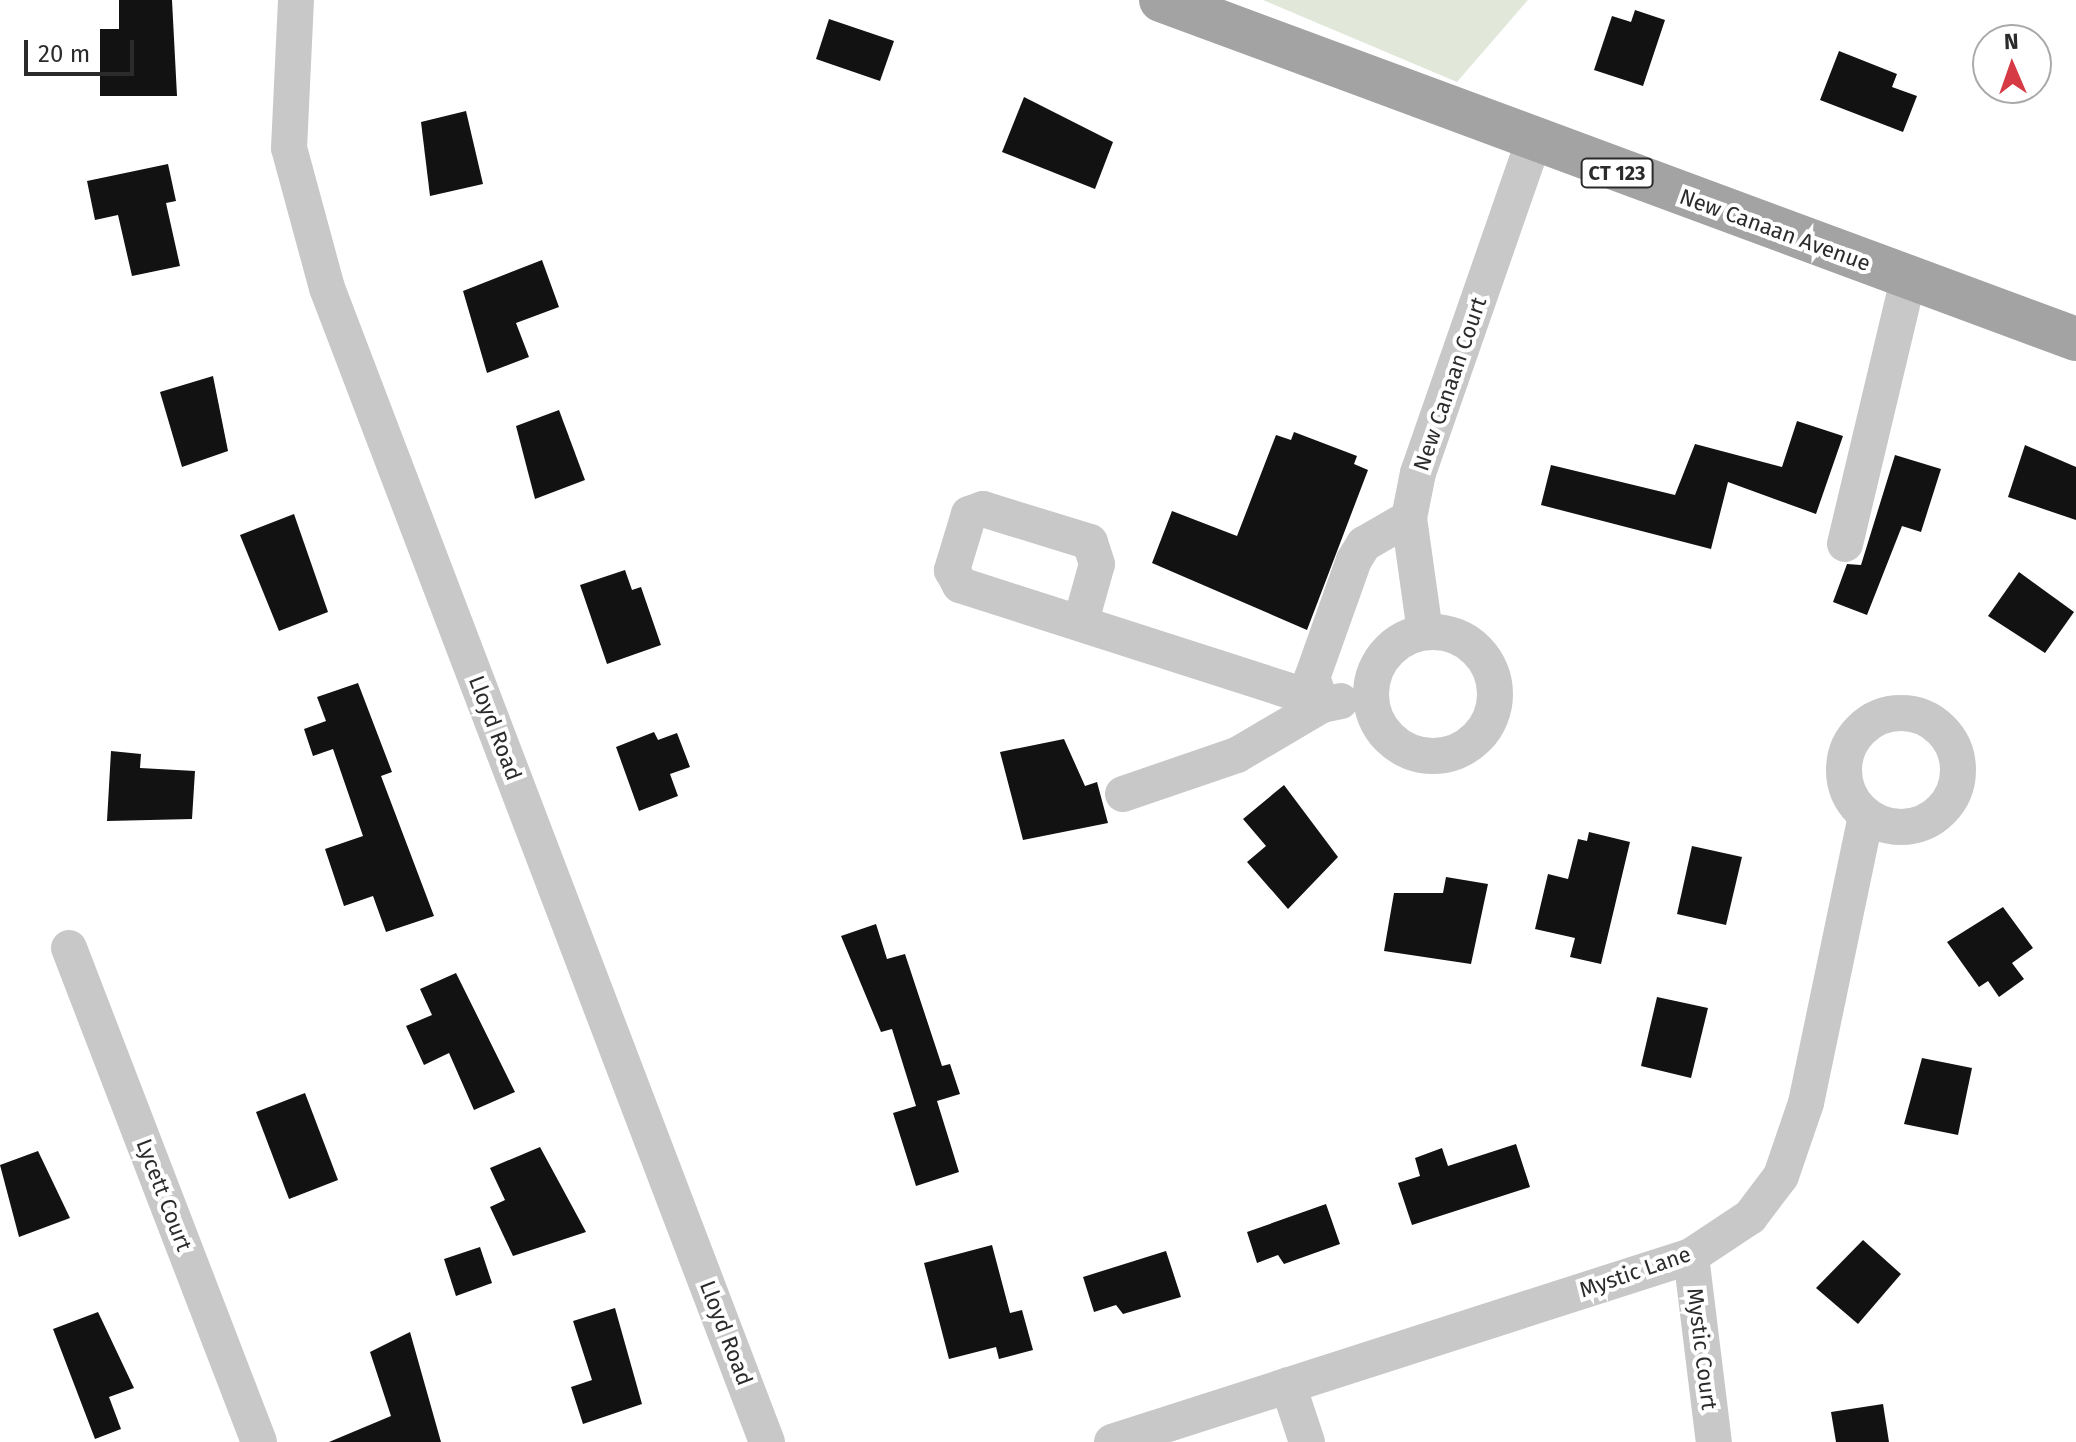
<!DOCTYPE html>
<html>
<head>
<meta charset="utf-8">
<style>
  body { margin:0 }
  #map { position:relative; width:2076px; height:1442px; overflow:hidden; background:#fff; font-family:"Fira Sans",sans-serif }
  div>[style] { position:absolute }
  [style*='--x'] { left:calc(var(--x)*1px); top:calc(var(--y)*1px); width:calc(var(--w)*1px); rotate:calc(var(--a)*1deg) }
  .green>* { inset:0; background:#e1e8da }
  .building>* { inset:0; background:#121212 }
  .minor>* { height:36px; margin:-18px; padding:0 18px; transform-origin:18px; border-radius:18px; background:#c8c8c8 }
  .minor>.ring { margin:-18px; padding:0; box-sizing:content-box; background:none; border:36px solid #c8c8c8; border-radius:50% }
  .major>* { height:44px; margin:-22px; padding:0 22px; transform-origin:22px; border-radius:22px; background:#a3a3a3 }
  span { translate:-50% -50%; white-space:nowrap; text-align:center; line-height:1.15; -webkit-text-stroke:8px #fff; paint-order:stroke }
  .shield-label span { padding:2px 6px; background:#fff; border:2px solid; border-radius:6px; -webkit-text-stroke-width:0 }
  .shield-label { font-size:20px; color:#2b2b2b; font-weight:700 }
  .street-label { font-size:22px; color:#2b2b2b }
  .north { position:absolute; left:1972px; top:24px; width:80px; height:80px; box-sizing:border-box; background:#fff; border:2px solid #aaa; border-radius:50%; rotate:358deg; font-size:22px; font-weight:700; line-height:32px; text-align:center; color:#2b2b2b }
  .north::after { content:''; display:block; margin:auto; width:28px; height:36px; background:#d63a45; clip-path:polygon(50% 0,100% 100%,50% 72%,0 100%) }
  .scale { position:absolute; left:24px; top:40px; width:110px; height:36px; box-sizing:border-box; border:4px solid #2b2b2b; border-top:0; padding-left:10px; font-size:24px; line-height:28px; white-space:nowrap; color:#2b2b2b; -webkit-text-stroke:6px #fff; paint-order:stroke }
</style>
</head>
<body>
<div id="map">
  <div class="green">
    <i style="clip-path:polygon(1263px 0,1528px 0,1457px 82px)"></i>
  </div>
  <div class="building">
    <i style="clip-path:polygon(119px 0,172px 0,177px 96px,100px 96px,100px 29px,119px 29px)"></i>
    <i style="clip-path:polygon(1635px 10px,1665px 20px,1643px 86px,1594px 70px,1612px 16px,1631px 22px)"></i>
    <i style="clip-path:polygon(829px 19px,894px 41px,880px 81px,816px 59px)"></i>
    <i style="clip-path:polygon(1839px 51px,1897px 74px,1892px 87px,1917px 96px,1903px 132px,1820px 100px)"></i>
    <i style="clip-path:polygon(1024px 97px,1113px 142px,1095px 189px,1002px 152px)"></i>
    <i style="clip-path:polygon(466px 111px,483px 184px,430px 196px,421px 122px)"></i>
    <i style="clip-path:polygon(168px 164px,176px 201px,166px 203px,180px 266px,132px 276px,118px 215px,95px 220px,87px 181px)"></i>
    <i style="clip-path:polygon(542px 260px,559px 307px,516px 323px,529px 357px,487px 373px,463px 291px)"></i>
    <i style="clip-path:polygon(213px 376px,228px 451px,182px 467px,160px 392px)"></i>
    <i style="clip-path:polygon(559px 410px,585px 480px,535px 499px,516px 426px)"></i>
    <i style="clip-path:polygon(1797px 421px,1843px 436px,1816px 514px,1728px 482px,1711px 549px,1541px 505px,1551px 465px,1675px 495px,1695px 444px,1782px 467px)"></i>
    <i style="clip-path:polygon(1294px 432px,1357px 456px,1354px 464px,1368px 470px,1307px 630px,1152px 563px,1172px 511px,1237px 536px,1276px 435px,1291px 440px)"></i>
    <i style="clip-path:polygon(2025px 445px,2076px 467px,2076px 520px,2008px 497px)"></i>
    <i style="clip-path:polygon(1895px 455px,1941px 469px,1921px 532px,1902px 526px,1867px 615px,1833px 602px,1847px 564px,1861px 565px)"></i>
    <i style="clip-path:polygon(294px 514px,328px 612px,279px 631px,240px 535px)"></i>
    <i style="clip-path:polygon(625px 570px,632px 590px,641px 587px,661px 645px,607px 664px,580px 585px)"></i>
    <i style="clip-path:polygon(2019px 572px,2074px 612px,2045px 653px,1988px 616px)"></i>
    <i style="clip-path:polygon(358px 683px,392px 772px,381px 776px,434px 916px,386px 932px,373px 896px,344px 906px,325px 849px,363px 836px,333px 749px,313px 756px,304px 729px,326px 721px,317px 697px)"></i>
    <i style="clip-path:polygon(654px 732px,658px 740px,677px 733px,690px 767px,670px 774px,678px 796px,639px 811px,616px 747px)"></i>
    <i style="clip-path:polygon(1064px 739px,1085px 786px,1097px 782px,1108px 823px,1023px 840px,1000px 752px)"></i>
    <i style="clip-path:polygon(111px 751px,141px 754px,140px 768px,195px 771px,192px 819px,107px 821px)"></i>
    <i style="clip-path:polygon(1284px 785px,1338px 857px,1288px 909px,1247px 862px,1266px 846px,1243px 819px)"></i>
    <i style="clip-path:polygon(1589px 832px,1630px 842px,1601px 964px,1570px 957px,1575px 938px,1535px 929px,1548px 874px,1568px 879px,1578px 839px,1587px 841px)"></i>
    <i style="clip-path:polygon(1692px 846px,1742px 857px,1726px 925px,1677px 914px)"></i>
    <i style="clip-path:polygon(1446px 877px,1488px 884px,1471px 964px,1384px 951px,1394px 893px,1443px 893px)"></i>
    <i style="clip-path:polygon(2003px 907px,2033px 948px,2012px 963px,2024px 979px,1999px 997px,1988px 981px,1979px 987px,1947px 942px)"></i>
    <i style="clip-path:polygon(876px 924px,887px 959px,905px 954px,942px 1066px,950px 1064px,960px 1094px,937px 1101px,959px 1172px,916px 1186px,893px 1113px,916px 1106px,892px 1029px,881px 1032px,841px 936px)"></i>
    <i style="clip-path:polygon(456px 973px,515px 1092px,474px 1110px,449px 1053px,424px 1065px,406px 1026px,432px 1015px,420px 989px)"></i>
    <i style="clip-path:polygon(1657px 997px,1708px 1008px,1691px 1078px,1641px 1066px)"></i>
    <i style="clip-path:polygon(1922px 1058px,1972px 1068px,1958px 1135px,1904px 1124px)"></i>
    <i style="clip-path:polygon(305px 1093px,338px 1180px,289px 1199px,256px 1112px)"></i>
    <i style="clip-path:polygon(1516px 1144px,1530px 1187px,1412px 1225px,1398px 1183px,1420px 1176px,1415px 1158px,1442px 1148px,1448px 1166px)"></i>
    <i style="clip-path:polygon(540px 1147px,586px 1232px,513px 1256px,490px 1207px,505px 1200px,490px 1168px)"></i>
    <i style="clip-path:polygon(38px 1151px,70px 1218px,19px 1237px,0 1165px)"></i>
    <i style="clip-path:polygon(1326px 1204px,1340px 1244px,1284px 1264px,1278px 1255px,1257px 1263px,1247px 1232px)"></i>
    <i style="clip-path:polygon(1863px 1240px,1901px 1274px,1858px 1324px,1816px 1288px)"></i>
    <i style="clip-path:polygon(992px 1245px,1010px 1313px,1022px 1310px,1033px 1350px,999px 1359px,996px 1347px,949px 1359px,924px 1263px)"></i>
    <i style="clip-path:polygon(480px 1247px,492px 1283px,456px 1296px,444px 1259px)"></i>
    <i style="clip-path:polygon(1166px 1251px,1181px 1297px,1123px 1314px,1116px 1305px,1094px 1312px,1083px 1277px)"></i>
    <i style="clip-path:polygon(615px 1308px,642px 1404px,583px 1424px,571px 1387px,592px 1380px,573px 1321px)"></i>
    <i style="clip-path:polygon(98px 1312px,134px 1388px,109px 1397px,121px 1429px,95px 1439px,53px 1329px)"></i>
    <i style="clip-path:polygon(410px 1332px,441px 1442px,329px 1442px,391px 1416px,370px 1352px)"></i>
    <i style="clip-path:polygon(1883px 1404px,1889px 1442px,1836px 1442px,1831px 1412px)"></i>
  </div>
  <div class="minor">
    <i style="--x:296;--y:0;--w:148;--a:92.7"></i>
    <i style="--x:289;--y:148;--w:145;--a:74.8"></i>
    <i style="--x:327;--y:288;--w:1235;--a:69.13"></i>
    <i style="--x:1845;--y:544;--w:272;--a:-76.6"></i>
    <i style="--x:1081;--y:621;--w:59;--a:-74.3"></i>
    <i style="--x:1097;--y:564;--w:23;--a:-108"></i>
    <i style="--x:1090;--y:542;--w:112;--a:-162.9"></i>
    <i style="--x:983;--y:509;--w:15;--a:160"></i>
    <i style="--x:969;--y:514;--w:59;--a:106.9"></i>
    <i style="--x:952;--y:570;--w:17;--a:62"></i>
    <i style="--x:960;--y:585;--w:377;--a:17.8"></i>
    <i class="ring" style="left:1371px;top:632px;width:88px;height:88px"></i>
    <i style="--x:1425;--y:632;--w:115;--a:-98"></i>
    <i style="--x:1409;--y:518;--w:46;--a:-78.7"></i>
    <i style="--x:1418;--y:473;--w:350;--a:-70.8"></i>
    <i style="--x:1322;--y:705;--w:29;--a:-110"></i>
    <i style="--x:1312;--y:678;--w:125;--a:-70.4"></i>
    <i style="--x:1354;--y:560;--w:19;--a:-58"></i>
    <i style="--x:1364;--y:544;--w:52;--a:-30"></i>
    <i class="ring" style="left:1844px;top:713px;width:78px;height:78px"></i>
    <i style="--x:1123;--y:794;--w:120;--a:-18.9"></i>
    <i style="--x:1237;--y:755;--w:99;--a:-30.5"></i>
    <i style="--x:1322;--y:705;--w:19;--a:-12"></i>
    <i style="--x:69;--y:948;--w:529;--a:68.96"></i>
    <i style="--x:1691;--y:1256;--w:187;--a:83"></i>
    <i style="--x:1288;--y:1385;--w:60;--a:71.6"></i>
    <i style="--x:1112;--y:1442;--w:608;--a:-17.81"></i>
    <i style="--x:1691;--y:1256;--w:71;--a:-33.5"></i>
    <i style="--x:1750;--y:1217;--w:51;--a:-52.9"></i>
    <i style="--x:1781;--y:1176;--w:77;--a:-71.1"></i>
    <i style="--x:1806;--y:1103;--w:292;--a:-78.2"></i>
  </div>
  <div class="major">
    <i style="--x:1161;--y:0;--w:976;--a:20.33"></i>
  </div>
  <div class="shield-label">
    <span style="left:1617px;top:173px">CT 123</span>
  </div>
  <div class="street-label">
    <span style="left:1775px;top:230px;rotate:20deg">New Canaan Avenue</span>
    <span style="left:1450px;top:384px;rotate:-71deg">New Canaan Court</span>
    <span style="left:495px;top:728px;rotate:69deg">Lloyd Road</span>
    <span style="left:164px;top:1195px;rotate:69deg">Lycett Court</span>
    <span style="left:1635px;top:1272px;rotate:-19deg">Mystic Lane</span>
    <span style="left:726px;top:1333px;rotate:69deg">Lloyd Road</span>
    <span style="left:1702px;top:1349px;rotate:83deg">Mystic Court</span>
  </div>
  <div class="north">N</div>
  <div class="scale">20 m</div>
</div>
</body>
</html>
